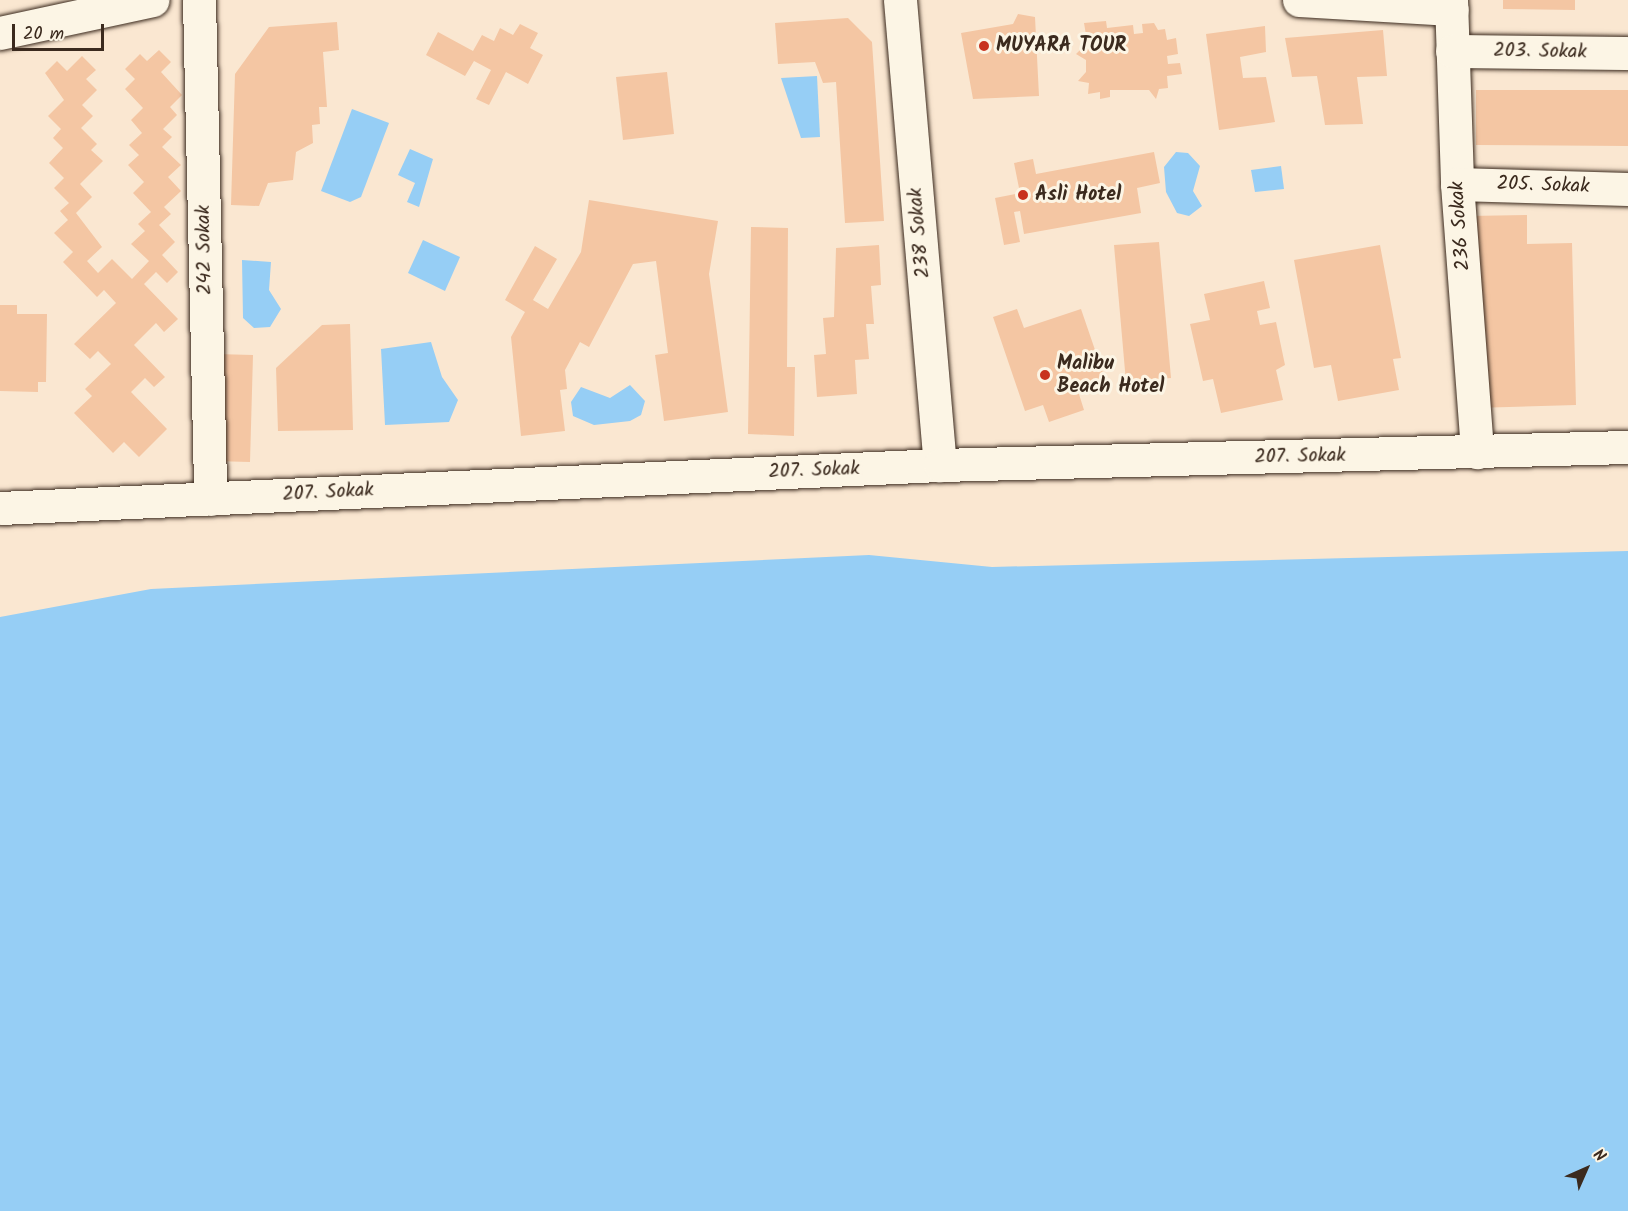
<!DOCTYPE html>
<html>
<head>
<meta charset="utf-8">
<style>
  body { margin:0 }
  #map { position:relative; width:1628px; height:1211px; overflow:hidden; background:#fae7d1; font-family:Kalam,sans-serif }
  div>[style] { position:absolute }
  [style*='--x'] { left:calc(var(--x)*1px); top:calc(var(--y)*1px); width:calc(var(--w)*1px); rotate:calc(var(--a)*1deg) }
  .water>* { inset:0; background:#96cef5 }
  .building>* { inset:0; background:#f4c6a3 }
  .roads { filter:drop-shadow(0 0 2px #3b2a1e) drop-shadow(0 0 2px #3b2a1e) }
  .street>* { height:33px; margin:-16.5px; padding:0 16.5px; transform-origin:16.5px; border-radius:16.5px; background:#fcf5e5 }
  .dots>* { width:16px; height:16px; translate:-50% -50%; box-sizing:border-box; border:3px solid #fcf5e5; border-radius:50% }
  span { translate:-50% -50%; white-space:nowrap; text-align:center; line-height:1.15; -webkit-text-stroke:6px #fcf5e5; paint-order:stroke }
  .poi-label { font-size:20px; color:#3b2a1e; font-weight:700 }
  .left { translate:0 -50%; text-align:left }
  .street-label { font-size:20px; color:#3b2a1e }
  .north { position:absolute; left:1556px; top:1139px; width:60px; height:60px; -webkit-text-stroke:4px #fcf5e5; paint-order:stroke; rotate:45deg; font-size:16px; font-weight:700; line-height:24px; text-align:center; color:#3b2a1e }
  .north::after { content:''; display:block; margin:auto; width:21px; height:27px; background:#3b2a1e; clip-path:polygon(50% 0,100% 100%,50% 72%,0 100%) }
  .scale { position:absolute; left:12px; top:24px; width:92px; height:27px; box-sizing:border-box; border:3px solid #3b2a1e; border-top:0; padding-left:8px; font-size:18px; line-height:21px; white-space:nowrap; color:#3b2a1e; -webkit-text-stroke:4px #fcf5e5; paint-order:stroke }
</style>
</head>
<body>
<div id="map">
  <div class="water">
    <i style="clip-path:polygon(817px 76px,820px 137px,801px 138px,781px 78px)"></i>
    <i style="clip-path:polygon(352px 109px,389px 123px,361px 197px,350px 202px,321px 191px)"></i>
    <i style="clip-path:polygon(410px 149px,433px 159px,419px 207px,407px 202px,415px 183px,398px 175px)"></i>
    <i style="clip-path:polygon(1176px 152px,1188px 153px,1200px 166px,1193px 191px,1202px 206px,1189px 216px,1177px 213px,1166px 192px,1164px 167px)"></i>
    <i style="clip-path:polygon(1281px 166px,1284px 189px,1255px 192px,1251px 170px)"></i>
    <i style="clip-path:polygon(423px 240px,460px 257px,445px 291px,408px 273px)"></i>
    <i style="clip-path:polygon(242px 260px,271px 262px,269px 290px,281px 309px,270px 327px,254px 328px,243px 318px)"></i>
    <i style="clip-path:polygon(431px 342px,442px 377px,458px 400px,449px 422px,385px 425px,381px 349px)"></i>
    <i style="clip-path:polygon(630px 385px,645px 401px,641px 415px,630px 421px,594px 425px,573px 416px,571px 402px,581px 387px,610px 398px)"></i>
    <i style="clip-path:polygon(1628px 551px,1628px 1211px,0 1211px,0 617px,151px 589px,869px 555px,992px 567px)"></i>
  </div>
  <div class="building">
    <i style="clip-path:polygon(1503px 0,1575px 0,1575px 10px,1503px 9px)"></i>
    <i style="clip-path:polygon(1018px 14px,1035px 17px,1039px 96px,973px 99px,961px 33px,1013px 24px)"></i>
    <i style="clip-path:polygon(848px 18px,872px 42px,884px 221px,845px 223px,836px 82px,823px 83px,815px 62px,778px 64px,775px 23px)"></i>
    <i style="clip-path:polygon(1106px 21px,1107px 28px,1133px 25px,1134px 34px,1143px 33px,1142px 24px,1154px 23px,1158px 30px,1165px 29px,1167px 40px,1176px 38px,1178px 54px,1167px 56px,1168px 64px,1180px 63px,1182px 74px,1167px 76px,1168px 88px,1159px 89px,1156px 99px,1149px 90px,1110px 90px,1110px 97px,1100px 99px,1100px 92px,1088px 94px,1089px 83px,1078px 81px,1086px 72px,1086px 60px,1076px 54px,1082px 48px,1080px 36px,1086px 35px,1084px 23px)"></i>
    <i style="clip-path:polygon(337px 22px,339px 50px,323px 52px,327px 107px,319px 107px,320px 124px,312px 125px,313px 143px,296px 152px,293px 180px,268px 183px,259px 206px,231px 205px,235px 74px,269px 27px)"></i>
    <i style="clip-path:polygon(520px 24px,538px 33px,530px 48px,543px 55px,528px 84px,506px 72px,489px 105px,476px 99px,491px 70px,474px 61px,465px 76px,426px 55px,438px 32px,473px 51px,482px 35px,494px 41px,500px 28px,513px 35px)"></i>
    <i style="clip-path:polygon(1265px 26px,1266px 52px,1240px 57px,1243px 78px,1266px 77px,1275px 122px,1219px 130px,1206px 34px)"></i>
    <i style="clip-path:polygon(1383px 30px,1387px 76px,1357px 77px,1363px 124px,1325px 125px,1317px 76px,1292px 77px,1285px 38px)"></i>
    <i style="clip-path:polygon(159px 50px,171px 62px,161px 72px,182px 95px,170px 107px,177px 115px,163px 129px,172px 137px,162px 147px,181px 165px,168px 177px,181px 191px,164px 207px,171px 214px,159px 225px,175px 242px,162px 255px,178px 272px,167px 283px,156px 272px,144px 284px,178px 319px,164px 332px,156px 323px,134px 345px,165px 377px,154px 387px,145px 378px,131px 392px,167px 429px,139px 457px,124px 442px,113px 453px,74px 413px,92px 396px,85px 389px,111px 364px,98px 351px,90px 359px,74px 344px,116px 303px,104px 290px,97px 297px,63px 262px,73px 252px,54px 233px,68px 220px,60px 211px,69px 203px,54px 188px,64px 178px,49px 163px,63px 148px,53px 138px,61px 129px,48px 116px,64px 100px,45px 73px,57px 61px,67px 71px,82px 56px,96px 70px,86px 79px,97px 90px,82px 105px,93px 116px,81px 128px,97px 144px,91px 150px,103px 161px,80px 184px,92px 197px,76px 213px,102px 247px,87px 261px,98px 273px,112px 259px,132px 279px,149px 261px,131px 244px,145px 231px,138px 224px,151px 212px,133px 193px,144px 182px,128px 165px,139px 155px,129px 145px,142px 133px,131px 120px,143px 108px,125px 89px,135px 79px,125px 69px,140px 54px,147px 61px)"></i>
    <i style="clip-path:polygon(667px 72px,674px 134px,623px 140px,616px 77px)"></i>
    <i style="clip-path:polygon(1476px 90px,1628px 90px,1628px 146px,1476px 145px)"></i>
    <i style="clip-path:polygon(1154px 152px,1160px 183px,1137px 188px,1141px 213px,1024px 234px,1020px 211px,1014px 212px,1020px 242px,1004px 245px,995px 198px,1020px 193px,1014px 163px,1033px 159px,1036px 174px)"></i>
    <i style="clip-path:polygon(589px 200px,718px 221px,709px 274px,728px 412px,664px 421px,655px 355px,668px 353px,656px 261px,633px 264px,589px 347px,580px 342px,565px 370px,567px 389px,560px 390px,565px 431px,521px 436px,511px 337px,525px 312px,505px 300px,535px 246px,557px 259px,533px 300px,548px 309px,581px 252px)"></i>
    <i style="clip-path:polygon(1527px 215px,1527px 244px,1572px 243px,1576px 405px,1474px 408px,1470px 216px)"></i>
    <i style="clip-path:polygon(751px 227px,788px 228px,787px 367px,795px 367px,794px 436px,748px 434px)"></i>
    <i style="clip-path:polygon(1159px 242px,1171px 378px,1126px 382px,1114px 245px)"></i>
    <i style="clip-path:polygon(879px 245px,881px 285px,871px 286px,874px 324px,866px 324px,869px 359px,855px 360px,857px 394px,817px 397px,814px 355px,826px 354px,823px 318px,834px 317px,836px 248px)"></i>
    <i style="clip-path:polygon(1380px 245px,1401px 358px,1393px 359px,1399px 390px,1338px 401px,1331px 365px,1314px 368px,1294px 260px)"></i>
    <i style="clip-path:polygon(1264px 281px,1270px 308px,1257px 311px,1260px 325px,1276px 322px,1285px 365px,1276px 370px,1283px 400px,1221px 413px,1213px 379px,1203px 381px,1190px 324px,1210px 320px,1204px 294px)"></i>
    <i style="clip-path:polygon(0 305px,17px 305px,17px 314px,47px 314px,46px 382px,38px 382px,38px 392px,0 391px)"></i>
    <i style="clip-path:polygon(1017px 309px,1024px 328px,1081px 309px,1106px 382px,1078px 391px,1084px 410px,1049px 422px,1043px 405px,1025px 411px,993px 317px)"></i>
    <i style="clip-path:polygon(350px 324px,353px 430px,278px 431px,276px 368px,322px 325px)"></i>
    <i style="clip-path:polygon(216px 354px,253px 355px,250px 462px,213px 461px)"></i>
  </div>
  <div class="roads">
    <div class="street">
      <i style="--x:199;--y:0;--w:499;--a:88.7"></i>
      <i style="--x:900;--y:0;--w:467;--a:85.1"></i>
      <i style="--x:1299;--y:0;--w:153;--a:3.4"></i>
      <i style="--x:1451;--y:0;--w:184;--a:88.1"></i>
      <i style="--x:1457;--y:184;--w:269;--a:85.7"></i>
      <i style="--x:0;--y:33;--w:156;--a:-12.2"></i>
      <i style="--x:1452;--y:51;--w:176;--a:0.7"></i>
      <i style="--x:1457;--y:184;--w:171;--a:1.7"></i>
      <i style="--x:0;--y:508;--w:941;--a:-2.62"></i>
      <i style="--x:940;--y:465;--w:688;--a:-1.5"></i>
    </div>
  </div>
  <div class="dots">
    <i style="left:984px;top:46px;background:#c8321e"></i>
    <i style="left:1023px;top:195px;background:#c8321e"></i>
    <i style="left:1045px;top:375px;background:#c8321e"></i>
  </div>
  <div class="poi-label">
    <span class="left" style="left:996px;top:46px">MUYARA TOUR</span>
    <span class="left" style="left:1035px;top:195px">Asli Hotel</span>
    <span class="left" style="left:1057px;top:376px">Malibu<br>Beach Hotel</span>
  </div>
  <div class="street-label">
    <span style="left:1540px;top:52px;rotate:1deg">203. Sokak</span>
    <span style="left:1543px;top:186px;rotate:2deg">205. Sokak</span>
    <span style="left:1461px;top:226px;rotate:-94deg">236 Sokak</span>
    <span style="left:920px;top:233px;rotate:-95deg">238 Sokak</span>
    <span style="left:205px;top:250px;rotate:-91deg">242 Sokak</span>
    <span style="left:1300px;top:457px;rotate:-1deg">207. Sokak</span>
    <span style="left:814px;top:471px;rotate:-2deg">207. Sokak</span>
    <span style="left:328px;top:493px;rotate:-3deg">207. Sokak</span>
  </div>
  <div class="north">N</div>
  <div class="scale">20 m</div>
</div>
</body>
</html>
